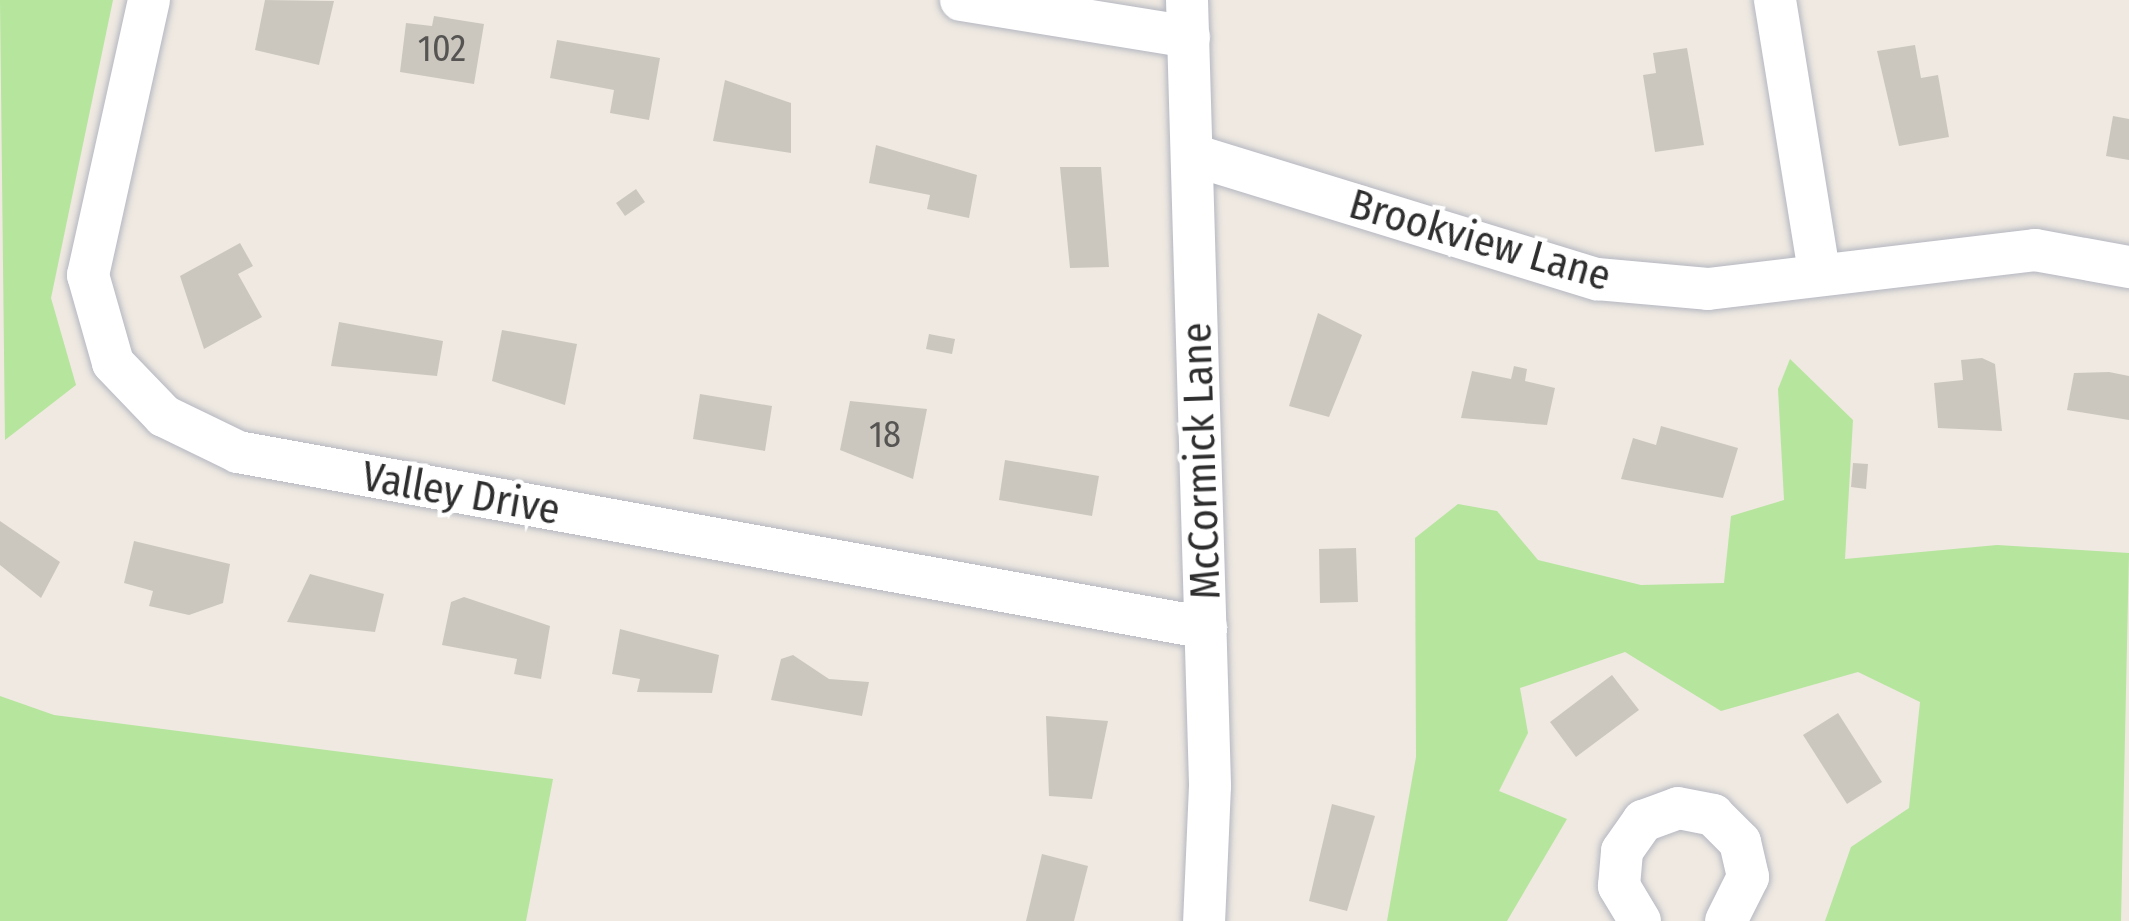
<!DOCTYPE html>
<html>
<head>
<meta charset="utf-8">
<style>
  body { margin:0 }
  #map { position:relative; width:2129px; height:921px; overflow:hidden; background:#efe9e1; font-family:"Fira Sans Condensed",sans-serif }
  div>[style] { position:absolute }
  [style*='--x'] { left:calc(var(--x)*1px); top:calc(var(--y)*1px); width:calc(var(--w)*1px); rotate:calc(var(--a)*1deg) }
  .green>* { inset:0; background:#b6e59e }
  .building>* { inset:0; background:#cbc7bf }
  .roads { filter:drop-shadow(0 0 3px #b4b7c1) drop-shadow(0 0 3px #b4b7c1) }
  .street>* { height:42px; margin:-21px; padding:0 21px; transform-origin:21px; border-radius:21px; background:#fff }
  span { translate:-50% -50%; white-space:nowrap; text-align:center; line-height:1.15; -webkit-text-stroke:9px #fff; paint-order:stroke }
  .number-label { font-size:36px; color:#555452 }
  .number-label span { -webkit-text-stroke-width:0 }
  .street-label { font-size:42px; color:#2e2e2e }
</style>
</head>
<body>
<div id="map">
  <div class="green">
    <i style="clip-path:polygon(0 0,113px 0,51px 298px,76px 385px,5px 440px)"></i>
    <i style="clip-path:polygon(1790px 359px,1853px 420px,1845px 559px,1997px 545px,2129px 553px,2121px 921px,1825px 921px,1851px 847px,1909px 808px,1920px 702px,1858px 672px,1721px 711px,1625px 652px,1520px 688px,1528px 733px,1499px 791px,1567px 819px,1507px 921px,1387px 921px,1416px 757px,1415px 538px,1458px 504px,1497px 511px,1538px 560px,1641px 585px,1724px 583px,1731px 516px,1784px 500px,1778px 389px)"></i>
    <i style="clip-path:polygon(0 696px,54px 715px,553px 779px,526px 921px,0 921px)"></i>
  </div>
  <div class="building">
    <i style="clip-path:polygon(265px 0,334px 1px,319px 65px,255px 50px)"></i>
    <i style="clip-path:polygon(434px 16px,484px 24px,474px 84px,400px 72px,406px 23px,432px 26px)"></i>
    <i style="clip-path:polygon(557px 40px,660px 58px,649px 120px,610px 113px,614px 90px,550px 78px)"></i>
    <i style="clip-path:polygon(1915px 45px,1921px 78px,1938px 75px,1949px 137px,1899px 146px,1877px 51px)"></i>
    <i style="clip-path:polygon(1687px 48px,1704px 145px,1655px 152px,1643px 75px,1656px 73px,1653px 53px)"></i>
    <i style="clip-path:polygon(725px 80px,791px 103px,791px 153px,713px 141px)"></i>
    <i style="clip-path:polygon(2113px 116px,2129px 119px,2129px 160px,2106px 156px)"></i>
    <i style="clip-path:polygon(876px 145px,977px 175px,969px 218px,927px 209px,930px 195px,869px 183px)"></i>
    <i style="clip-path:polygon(1060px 167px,1101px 167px,1109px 267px,1070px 268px)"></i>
    <i style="clip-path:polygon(636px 189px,645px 202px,625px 216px,616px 203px)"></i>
    <i style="clip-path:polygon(240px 243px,253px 266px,238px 274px,262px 317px,204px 349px,180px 276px)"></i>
    <i style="clip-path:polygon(1318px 313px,1362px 335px,1329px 417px,1289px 406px)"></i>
    <i style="clip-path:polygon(339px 322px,443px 341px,437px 376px,331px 366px)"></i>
    <i style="clip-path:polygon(502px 330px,577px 344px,565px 405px,492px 381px)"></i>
    <i style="clip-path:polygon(929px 334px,955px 339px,952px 354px,926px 349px)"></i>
    <i style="clip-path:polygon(1982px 358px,1995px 364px,2002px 431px,1938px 428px,1934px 383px,1963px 380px,1961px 360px)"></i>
    <i style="clip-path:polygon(1514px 366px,1527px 369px,1525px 381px,1555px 388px,1547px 425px,1461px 418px,1472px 371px,1511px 379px)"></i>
    <i style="clip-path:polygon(2109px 372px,2129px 376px,2129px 420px,2067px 410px,2074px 373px)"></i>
    <i style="clip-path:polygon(700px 394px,772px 406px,765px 451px,693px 439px)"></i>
    <i style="clip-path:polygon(850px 401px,927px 409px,913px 479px,840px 450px)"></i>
    <i style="clip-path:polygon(1661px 426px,1738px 448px,1723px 498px,1621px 479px,1633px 438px,1656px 445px)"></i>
    <i style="clip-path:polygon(1005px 460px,1099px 476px,1092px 516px,999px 500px)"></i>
    <i style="clip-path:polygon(1853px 463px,1868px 464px,1866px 489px,1851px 487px)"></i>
    <i style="clip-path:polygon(0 521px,60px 562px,41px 598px,0 565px)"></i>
    <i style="clip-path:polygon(134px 541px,230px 564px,223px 603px,189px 615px,149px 606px,153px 591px,124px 583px)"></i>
    <i style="clip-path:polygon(1356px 548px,1358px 602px,1320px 603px,1319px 549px)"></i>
    <i style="clip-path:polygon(310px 574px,384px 594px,375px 632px,287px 622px)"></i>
    <i style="clip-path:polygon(464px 597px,550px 626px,541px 679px,514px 674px,517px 659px,442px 645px,451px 602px)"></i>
    <i style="clip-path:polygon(620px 629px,719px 655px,712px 693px,637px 692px,640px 679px,612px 674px)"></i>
    <i style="clip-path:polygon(793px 655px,829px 679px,869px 682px,862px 716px,771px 700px,781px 659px)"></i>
    <i style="clip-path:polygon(1612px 675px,1639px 710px,1576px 757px,1550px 722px)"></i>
    <i style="clip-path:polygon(1838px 713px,1882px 782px,1847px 804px,1803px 735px)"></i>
    <i style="clip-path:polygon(1046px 716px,1108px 721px,1092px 799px,1049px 796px)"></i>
    <i style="clip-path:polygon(1332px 804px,1375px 816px,1347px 911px,1309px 901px)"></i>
    <i style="clip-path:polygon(1042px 854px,1088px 866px,1074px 921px,1026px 921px)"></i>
  </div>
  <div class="roads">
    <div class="street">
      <i style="--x:149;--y:0;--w:282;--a:102.5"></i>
      <i style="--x:88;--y:275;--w:91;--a:74.1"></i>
      <i style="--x:113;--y:363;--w:74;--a:46.1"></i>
      <i style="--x:164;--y:416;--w:82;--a:25.9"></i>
      <i style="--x:238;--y:452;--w:984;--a:10.3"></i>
      <i style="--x:961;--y:0;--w:231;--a:9.2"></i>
      <i style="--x:1187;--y:0;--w:786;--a:88.32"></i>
      <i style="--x:1210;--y:786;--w:135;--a:92.5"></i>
      <i style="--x:1775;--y:0;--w:277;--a:80.8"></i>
      <i style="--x:1193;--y:155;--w:423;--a:17.1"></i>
      <i style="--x:1597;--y:279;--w:111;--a:5.1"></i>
      <i style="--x:1708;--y:289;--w:329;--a:-6.8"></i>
      <i style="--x:2035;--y:250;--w:96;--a:10.3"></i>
      <i style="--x:1640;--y:921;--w:41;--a:-121"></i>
      <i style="--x:1619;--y:886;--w:35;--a:-85"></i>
      <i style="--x:1622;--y:851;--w:37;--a:-55"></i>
      <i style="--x:1643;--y:821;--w:37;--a:-20"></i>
      <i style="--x:1678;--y:808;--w:36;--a:11"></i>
      <i style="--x:1713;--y:815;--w:38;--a:45"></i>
      <i style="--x:1740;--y:842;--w:36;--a:77"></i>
      <i style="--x:1748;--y:877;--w:49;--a:116.6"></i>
    </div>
  </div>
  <div class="number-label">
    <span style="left:442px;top:50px">102</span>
    <span style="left:885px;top:436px">18</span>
  </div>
  <div class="street-label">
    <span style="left:1480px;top:240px;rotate:16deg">Brookview Lane</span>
    <span style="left:1201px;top:461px;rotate:-92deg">McCormick Lane</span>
    <span style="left:461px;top:493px;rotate:10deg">Valley Drive</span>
  </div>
</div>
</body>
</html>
